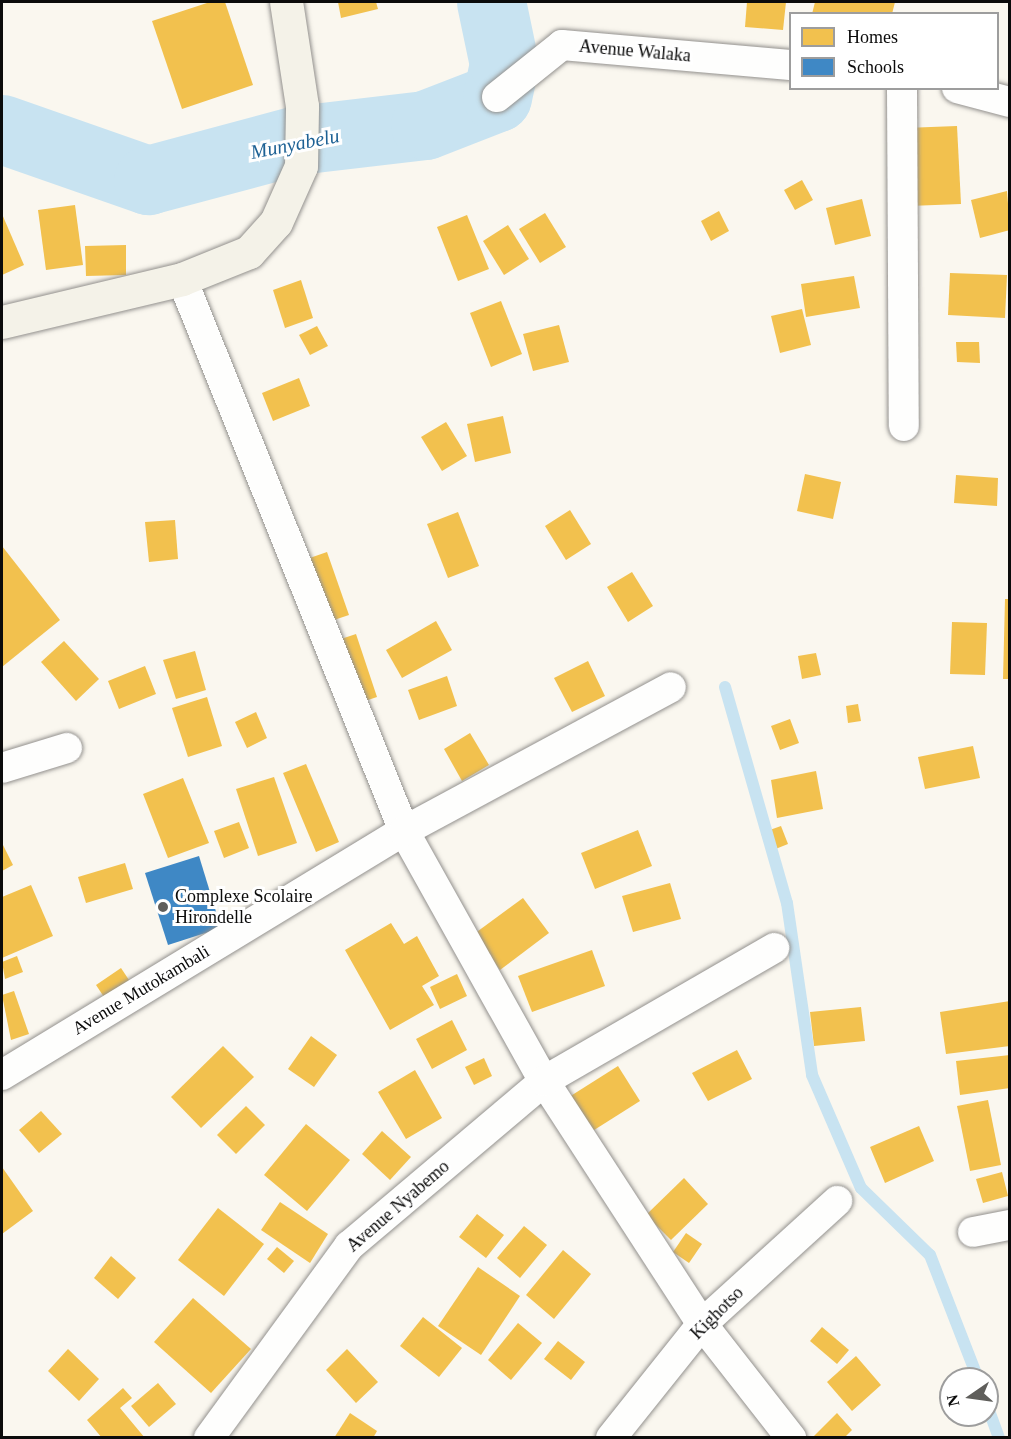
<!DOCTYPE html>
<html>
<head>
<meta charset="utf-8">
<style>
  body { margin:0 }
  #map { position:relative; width:1011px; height:1439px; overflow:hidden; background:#faf7ef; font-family:"Times New Roman",serif }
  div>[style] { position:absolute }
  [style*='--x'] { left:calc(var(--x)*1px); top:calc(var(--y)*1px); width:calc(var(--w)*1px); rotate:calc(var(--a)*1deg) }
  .homes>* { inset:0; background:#f2c14e }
  .schools>* { inset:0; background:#3f88c5 }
  .stream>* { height:12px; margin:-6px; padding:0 6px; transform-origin:6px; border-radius:6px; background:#c8e3f1 }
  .river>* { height:69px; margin:-34.5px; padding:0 34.5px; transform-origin:34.5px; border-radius:34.5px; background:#c8e3f1 }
  .roads { filter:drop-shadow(0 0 2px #93918e) drop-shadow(0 0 2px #93918e) }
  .street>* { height:30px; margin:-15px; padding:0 15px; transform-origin:15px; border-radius:15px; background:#fefefd }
  .secondary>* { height:33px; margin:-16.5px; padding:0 16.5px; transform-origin:16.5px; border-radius:16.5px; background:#f4f2e8 }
  .dots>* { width:16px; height:16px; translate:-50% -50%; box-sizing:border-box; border:3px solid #fff; border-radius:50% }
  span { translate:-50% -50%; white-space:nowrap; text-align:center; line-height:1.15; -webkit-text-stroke:6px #fff; paint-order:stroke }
  .street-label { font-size:18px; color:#0b0b0b }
  .poi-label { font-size:18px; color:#0b0b0b }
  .left { translate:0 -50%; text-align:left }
  .water-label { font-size:20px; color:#1d6194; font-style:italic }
  .frame { position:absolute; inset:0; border:3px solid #0b0b0b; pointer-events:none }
  .legend { position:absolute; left:789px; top:12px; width:210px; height:78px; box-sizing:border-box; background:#fff; border:2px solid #9d9d9d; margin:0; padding:8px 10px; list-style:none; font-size:18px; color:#0b0b0b }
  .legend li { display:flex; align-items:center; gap:12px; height:30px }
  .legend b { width:30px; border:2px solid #9d9d9d }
  .north { position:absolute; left:939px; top:1367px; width:60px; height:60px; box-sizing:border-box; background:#fff; border:2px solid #9d9d9d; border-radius:50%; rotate:257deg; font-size:16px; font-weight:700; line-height:24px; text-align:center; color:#0b0b0b }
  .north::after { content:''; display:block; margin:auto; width:21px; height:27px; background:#5f5e5b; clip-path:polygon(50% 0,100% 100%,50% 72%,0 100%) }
</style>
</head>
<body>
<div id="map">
  <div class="homes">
    <i style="clip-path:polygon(210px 2px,225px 2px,253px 85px,182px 109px,152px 21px)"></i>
    <i style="clip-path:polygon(338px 2px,376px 2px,378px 9px,341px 18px)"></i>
    <i style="clip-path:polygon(747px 2px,786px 2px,783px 30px,745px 27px)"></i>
    <i style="clip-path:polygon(815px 2px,895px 2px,892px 14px,812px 14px)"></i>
    <i style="clip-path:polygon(957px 126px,961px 204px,909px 206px,905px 128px)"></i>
    <i style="clip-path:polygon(802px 180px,813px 200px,795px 210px,784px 190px)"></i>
    <i style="clip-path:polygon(1007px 191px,1010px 230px,980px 238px,971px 200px)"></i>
    <i style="clip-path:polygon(862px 199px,871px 236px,835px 245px,826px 208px)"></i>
    <i style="clip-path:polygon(75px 205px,83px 265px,46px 270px,38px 210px)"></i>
    <i style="clip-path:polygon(719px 211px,729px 231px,711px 241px,701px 221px)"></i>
    <i style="clip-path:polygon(545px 213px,566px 247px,540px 263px,519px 229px)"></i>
    <i style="clip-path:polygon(2px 214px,24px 265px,2px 275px)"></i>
    <i style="clip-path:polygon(467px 215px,489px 269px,458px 281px,437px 227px)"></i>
    <i style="clip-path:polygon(508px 225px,529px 259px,504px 275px,483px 241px)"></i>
    <i style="clip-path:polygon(126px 245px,126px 275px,86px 276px,85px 246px)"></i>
    <i style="clip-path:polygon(950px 273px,1007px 275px,1005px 318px,948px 315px)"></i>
    <i style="clip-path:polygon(854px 276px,860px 308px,806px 317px,801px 284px)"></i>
    <i style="clip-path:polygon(301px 280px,313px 318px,285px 328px,273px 290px)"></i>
    <i style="clip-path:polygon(501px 301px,522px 354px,491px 367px,470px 313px)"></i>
    <i style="clip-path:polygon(802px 309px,811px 345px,780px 353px,771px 316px)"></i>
    <i style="clip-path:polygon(559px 325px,569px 362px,533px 371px,523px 334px)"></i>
    <i style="clip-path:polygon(317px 326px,328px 346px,310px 355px,299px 335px)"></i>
    <i style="clip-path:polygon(956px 342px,979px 342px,980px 363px,957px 362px)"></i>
    <i style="clip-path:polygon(299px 378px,310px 406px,273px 421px,262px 393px)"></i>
    <i style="clip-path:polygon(503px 416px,511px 453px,475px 462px,467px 424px)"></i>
    <i style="clip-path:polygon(446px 422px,467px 456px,442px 471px,421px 437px)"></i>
    <i style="clip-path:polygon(805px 474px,841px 482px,833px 519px,797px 511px)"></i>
    <i style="clip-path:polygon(956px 475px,998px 478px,997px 506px,954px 503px)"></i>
    <i style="clip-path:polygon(570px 510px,591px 544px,566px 560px,545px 526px)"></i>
    <i style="clip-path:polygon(458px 512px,479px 566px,448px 578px,427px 524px)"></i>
    <i style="clip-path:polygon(175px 520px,178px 559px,149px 562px,145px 522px)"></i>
    <i style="clip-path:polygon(2px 546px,60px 620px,2px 667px)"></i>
    <i style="clip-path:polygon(327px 552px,349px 615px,325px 623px,304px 560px)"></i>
    <i style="clip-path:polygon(632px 572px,653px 606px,628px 622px,607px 587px)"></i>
    <i style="clip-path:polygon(1005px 599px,1010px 599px,1010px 679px,1003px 679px)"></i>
    <i style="clip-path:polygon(436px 621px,452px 650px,402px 678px,386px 650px)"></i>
    <i style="clip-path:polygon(952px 622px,987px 623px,985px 675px,950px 674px)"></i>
    <i style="clip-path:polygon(356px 634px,377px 697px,353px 705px,332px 642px)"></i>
    <i style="clip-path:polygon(64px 641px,99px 679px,76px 701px,41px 662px)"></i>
    <i style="clip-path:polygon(195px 651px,206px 690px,176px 699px,163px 660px)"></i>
    <i style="clip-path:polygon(816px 653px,821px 675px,802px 679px,798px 656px)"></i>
    <i style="clip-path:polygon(588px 661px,605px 696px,572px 712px,554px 678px)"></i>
    <i style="clip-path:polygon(145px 666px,156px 694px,119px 709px,108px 681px)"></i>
    <i style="clip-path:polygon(447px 676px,457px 706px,419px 720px,408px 690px)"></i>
    <i style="clip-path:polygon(207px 697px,222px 746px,188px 757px,172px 708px)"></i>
    <i style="clip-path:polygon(858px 704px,861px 721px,848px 723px,846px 706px)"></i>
    <i style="clip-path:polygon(256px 712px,267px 738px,247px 748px,235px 722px)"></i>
    <i style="clip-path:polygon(790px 719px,799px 743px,780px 750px,771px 726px)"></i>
    <i style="clip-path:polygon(470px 733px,489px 765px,462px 781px,444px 749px)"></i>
    <i style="clip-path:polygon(973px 746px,980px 778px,925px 789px,918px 757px)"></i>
    <i style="clip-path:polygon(306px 764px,339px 842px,316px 852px,283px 773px)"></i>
    <i style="clip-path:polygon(816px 771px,823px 809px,777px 818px,771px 780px)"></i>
    <i style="clip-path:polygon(274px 777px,297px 843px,258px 856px,236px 789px)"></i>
    <i style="clip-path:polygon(183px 778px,209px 843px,168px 858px,143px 794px)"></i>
    <i style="clip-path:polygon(239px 822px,249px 848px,224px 858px,214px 831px)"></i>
    <i style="clip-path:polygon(781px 826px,788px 844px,768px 852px,761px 833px)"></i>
    <i style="clip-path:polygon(638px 830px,652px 866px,595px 889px,581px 853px)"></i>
    <i style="clip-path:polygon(2px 843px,13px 865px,2px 871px)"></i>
    <i style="clip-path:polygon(125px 863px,133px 889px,86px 903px,78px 877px)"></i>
    <i style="clip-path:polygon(670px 883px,681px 919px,633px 932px,622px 896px)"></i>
    <i style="clip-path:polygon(31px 885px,53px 936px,2px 958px,2px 897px)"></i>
    <i style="clip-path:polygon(523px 898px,549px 933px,500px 970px,474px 934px)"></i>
    <i style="clip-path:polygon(391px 923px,404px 944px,417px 936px,439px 976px,422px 986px,434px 1005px,390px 1030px,345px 950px)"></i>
    <i style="clip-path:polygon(592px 950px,605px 986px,532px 1012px,518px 976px)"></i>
    <i style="clip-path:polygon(17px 956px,23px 972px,5px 979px,2px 962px)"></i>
    <i style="clip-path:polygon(121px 968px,131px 983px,106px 1000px,96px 985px)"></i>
    <i style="clip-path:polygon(457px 974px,467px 996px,440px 1009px,430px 987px)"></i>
    <i style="clip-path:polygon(14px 991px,29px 1034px,11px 1040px,2px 995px)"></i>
    <i style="clip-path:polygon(1010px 1001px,1010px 1046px,946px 1054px,940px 1012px)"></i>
    <i style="clip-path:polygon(861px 1007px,865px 1041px,814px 1046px,810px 1012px)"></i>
    <i style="clip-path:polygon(452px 1020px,467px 1050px,432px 1069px,416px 1039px)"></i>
    <i style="clip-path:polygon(311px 1036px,337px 1055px,314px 1087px,288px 1069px)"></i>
    <i style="clip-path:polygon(223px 1046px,254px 1077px,201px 1128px,171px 1097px)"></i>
    <i style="clip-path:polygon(737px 1050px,752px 1079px,708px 1101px,692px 1073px)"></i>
    <i style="clip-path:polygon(1010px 1055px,1010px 1088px,960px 1095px,956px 1061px)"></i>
    <i style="clip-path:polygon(484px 1058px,492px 1076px,474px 1085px,465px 1067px)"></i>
    <i style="clip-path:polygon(618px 1066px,640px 1101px,591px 1132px,569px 1097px)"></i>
    <i style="clip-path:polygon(415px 1070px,442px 1118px,406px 1139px,378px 1092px)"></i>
    <i style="clip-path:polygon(988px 1100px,1001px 1165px,970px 1171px,957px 1106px)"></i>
    <i style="clip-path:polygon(246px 1106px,265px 1125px,236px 1154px,217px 1135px)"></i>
    <i style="clip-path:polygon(41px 1111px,62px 1134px,39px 1153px,19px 1130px)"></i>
    <i style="clip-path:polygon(306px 1124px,350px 1160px,307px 1211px,264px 1175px)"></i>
    <i style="clip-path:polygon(919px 1126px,934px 1161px,885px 1183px,870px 1147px)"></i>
    <i style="clip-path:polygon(382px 1131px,411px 1157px,390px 1180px,362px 1154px)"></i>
    <i style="clip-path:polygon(2px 1167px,33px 1211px,2px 1234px)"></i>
    <i style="clip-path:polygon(1002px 1172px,1008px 1196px,983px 1203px,976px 1179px)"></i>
    <i style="clip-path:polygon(684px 1178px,708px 1204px,671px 1240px,646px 1215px)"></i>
    <i style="clip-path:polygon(280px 1202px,328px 1234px,310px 1263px,261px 1230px)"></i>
    <i style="clip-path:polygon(218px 1208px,264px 1244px,224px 1296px,178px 1260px)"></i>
    <i style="clip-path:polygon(477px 1214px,504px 1235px,486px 1258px,459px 1237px)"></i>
    <i style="clip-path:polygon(524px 1226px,547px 1245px,520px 1278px,497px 1258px)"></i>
    <i style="clip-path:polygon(686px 1233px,702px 1244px,689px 1263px,673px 1252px)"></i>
    <i style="clip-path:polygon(277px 1247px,294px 1261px,284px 1273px,267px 1259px)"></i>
    <i style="clip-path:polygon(563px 1250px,591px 1274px,554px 1319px,526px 1295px)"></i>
    <i style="clip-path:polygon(111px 1256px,136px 1278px,118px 1299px,94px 1278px)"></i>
    <i style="clip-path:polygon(478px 1267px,520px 1296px,481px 1355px,438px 1326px)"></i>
    <i style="clip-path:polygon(193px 1298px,251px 1349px,211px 1393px,154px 1342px)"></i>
    <i style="clip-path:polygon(423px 1317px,462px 1348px,439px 1377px,400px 1346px)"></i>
    <i style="clip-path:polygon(518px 1323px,542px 1343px,511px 1380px,488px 1360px)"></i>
    <i style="clip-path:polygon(822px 1327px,849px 1350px,837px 1364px,810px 1341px)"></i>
    <i style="clip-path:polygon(558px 1341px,585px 1362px,571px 1380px,544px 1359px)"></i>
    <i style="clip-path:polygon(68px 1349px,99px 1379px,79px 1401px,48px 1371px)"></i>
    <i style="clip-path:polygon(347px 1349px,378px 1382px,356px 1403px,326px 1370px)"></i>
    <i style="clip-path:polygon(856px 1356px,881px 1385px,852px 1411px,827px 1382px)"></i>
    <i style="clip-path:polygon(158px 1383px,176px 1404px,149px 1427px,131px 1406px)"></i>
    <i style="clip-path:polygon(123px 1388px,132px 1398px,120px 1408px,145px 1438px,102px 1438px,87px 1420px)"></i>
    <i style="clip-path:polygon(350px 1413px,377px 1431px,373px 1438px,334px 1438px)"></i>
    <i style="clip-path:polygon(837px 1413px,852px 1430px,844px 1438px,812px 1438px)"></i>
  </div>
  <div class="schools">
    <i style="clip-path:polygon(199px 856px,221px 928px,168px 945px,145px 873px)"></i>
  </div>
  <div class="stream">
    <i style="--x:725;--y:687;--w:225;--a:74"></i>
    <i style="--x:787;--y:903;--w:174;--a:81.7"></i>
    <i style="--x:812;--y:1075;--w:123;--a:66.6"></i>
    <i style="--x:861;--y:1188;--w:96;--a:44.2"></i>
    <i style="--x:930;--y:1255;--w:133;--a:68.8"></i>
    <i style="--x:987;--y:1405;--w:35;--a:70"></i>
  </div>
  <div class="river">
    <i style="--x:2;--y:129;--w:155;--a:19.3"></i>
    <i style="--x:148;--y:180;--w:154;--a:-15"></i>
    <i style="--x:297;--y:140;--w:129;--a:-6.7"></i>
    <i style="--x:425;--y:125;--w:77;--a:-21.3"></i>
    <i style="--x:497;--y:97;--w:34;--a:-78"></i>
    <i style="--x:504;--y:64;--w:63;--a:-101.8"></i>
  </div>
  <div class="roads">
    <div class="street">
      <i style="--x:902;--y:88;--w:338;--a:89.7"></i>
      <i style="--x:957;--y:88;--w:55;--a:14.8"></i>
      <i style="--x:497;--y:97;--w:83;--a:-38.7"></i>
      <i style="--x:562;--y:45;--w:229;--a:5"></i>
      <i style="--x:182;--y:279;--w:595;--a:68.09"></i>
      <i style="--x:404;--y:831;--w:287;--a:60.8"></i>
      <i style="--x:544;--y:1081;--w:290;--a:57"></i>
      <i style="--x:702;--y:1324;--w:145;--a:52"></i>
      <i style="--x:2;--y:768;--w:68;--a:-17.1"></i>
      <i style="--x:2;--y:1075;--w:470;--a:-31.3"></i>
      <i style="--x:404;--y:831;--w:303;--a:-28.3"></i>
      <i style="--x:973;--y:1232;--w:38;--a:-11"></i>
      <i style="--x:209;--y:1438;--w:238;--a:-53.9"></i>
      <i style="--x:349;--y:1246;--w:255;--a:-40.2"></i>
      <i style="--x:544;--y:1081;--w:266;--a:-30"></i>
      <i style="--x:611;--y:1438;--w:146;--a:-51.4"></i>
      <i style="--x:702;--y:1324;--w:183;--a:-42.3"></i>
    </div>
    <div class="secondary">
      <i style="--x:2;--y:322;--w:185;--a:-13.4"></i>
      <i style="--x:182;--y:279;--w:72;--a:-21.9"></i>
      <i style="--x:249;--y:252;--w:40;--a:-48"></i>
      <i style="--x:276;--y:222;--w:61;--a:-65.9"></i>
      <i style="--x:301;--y:166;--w:60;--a:-89"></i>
      <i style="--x:302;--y:106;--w:105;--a:-98.7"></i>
    </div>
  </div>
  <div class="dots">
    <i style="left:163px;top:907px;background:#5f5e5b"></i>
  </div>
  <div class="street-label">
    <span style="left:635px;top:51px;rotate:5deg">Avenue Walaka</span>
    <span style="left:141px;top:990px;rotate:-31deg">Avenue Mutokambali</span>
    <span style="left:398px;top:1206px;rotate:-41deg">Avenue Nyabemo</span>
    <span style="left:717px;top:1313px;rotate:-45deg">Kighotso</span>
  </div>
  <div class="poi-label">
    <span class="left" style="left:175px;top:907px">Complexe Scolaire<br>Hirondelle</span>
  </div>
  <div class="water-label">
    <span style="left:295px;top:144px;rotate:-11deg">Munyabelu</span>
  </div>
  <div class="frame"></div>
  <ul class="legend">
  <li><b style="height:16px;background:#f2c14e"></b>Homes</li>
  <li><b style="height:16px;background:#3f88c5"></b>Schools</li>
  </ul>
  <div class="north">N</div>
</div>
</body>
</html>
